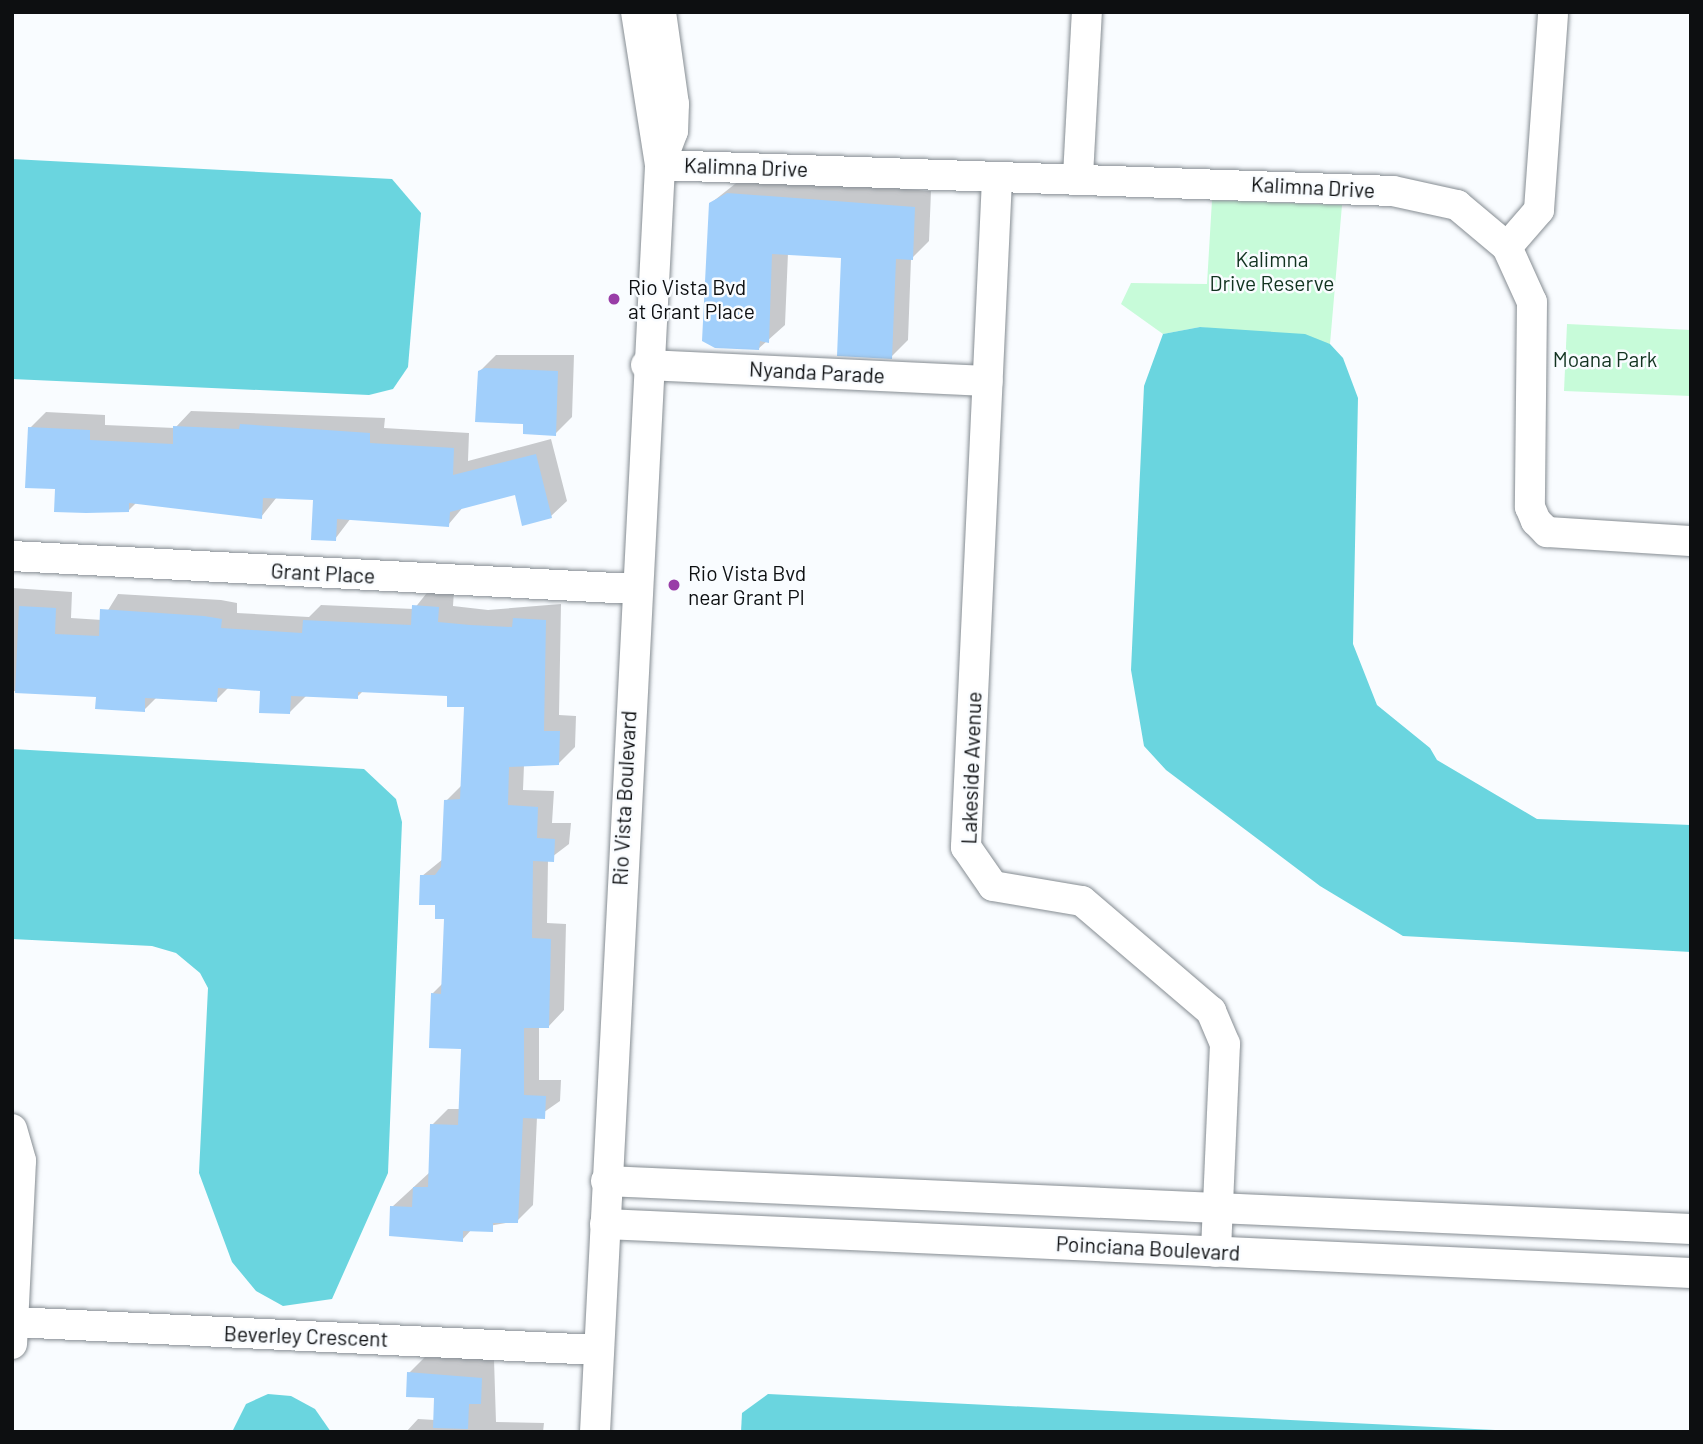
<!DOCTYPE html>
<html>
<head>
<meta charset="utf-8">
<style>
  body { margin:0 }
  #map { position:relative; width:1703px; height:1444px; overflow:hidden; background:#f9fcff; font-family:Barlow,sans-serif }
  div>[style] { position:absolute }
  [style*='--x'] { left:calc(var(--x)*1px); top:calc(var(--y)*1px); width:calc(var(--w)*1px); rotate:calc(var(--a)*1deg) }
  .green>* { inset:0; background:#c7fbd9 }
  .water>* { inset:0; background:#6ad5df }
  .shadow>* { inset:0; background:#0003 }
  .building>* { inset:0; background:#a1cffb }
  .roads { filter:drop-shadow(0 0 2px #868d93) drop-shadow(0 0 2px #868d93) }
  .minor>* { height:30px; margin:-15px; padding:0 15px; transform-origin:15px; border-radius:15px; background:#fff }
  .dots>* { width:19px; height:19px; translate:-50% -50%; box-sizing:border-box; border:4px solid #f9fcff; border-radius:50% }
  span { translate:-50% -50%; white-space:nowrap; text-align:center; line-height:1.15; -webkit-text-stroke:5px #f9fcff; paint-order:stroke }
  .street-label { font-size:21px; color:#0d0f11 }
  .park-label { font-size:21px; color:#123320 }
  .poi-label { font-size:21px; color:#0d0f11 }
  .left { translate:0 -50%; text-align:left }
  .frame { position:absolute; inset:0; border:14px solid #0d0f11; pointer-events:none }
</style>
</head>
<body>
<div id="map">
  <div class="green">
    <i style="clip-path:polygon(1212px 200px,1342px 205px,1330px 344px,1200px 327px,1163px 334px,1121px 304px,1131px 283px,1207px 284px)"></i>
    <i style="clip-path:polygon(1567px 324px,1691px 330px,1691px 396px,1564px 391px)"></i>
  </div>
  <div class="water">
    <i style="clip-path:polygon(12px 159px,392px 179px,421px 213px,408px 367px,393px 389px,369px 395px,12px 379px)"></i>
    <i style="clip-path:polygon(1200px 327px,1305px 334px,1330px 344px,1343px 358px,1358px 398px,1353px 644px,1377px 705px,1430px 748px,1437px 760px,1537px 819px,1691px 825px,1691px 952px,1403px 936px,1320px 886px,1166px 770px,1144px 746px,1131px 670px,1144px 386px,1163px 334px)"></i>
    <i style="clip-path:polygon(12px 749px,364px 769px,396px 799px,402px 822px,388px 1173px,332px 1299px,283px 1306px,256px 1291px,232px 1262px,199px 1173px,208px 988px,200px 973px,176px 953px,152px 946px,12px 939px)"></i>
    <i style="clip-path:polygon(268px 1394px,291px 1396px,315px 1409px,331px 1432px,232px 1432px,246px 1404px)"></i>
    <i style="clip-path:polygon(768px 1394px,1534px 1432px,741px 1432px,742px 1413px)"></i>
  </div>
  <div class="shadow">
    <i style="clip-path:polygon(745px 176px,931px 191px,929px 241px,911px 259px,908px 340px,891px 357px,843px 256px,788px 253px,785px 325px,758px 349px,711px 203px)"></i>
    <i style="clip-path:polygon(496px 355px,574px 355px,572px 417px,555px 434px,525px 422px,479px 372px)"></i>
    <i style="clip-path:polygon(191px 411px,385px 418px,384px 428px,469px 433px,468px 461px,551px 439px,567px 501px,551px 516px,516px 493px,464px 506px,448px 525px,351px 518px,335px 539px,315px 499px,277px 497px,261px 517px,137px 502px,128px 511px,57px 488px,30px 428px,46px 412px,105px 415px,105px 425px,175px 428px)"></i>
    <i style="clip-path:polygon(12px 588px,72px 592px,71px 618px,102px 620px,118px 594px,221px 600px,237px 603px,237px 613px,309px 617px,321px 605px,414px 609px,430px 589px,454px 591px,453px 606px,488px 610px,561px 604px,559px 715px,576px 716px,575px 747px,559px 763px,524px 765px,523px 790px,554px 791px,552px 823px,571px 823px,569px 844px,548px 860px,547px 923px,566px 924px,564px 1010px,548px 1027px,539px 1026px,539px 1080px,561px 1080px,560px 1101px,537px 1117px,533px 1205px,517px 1221px,472px 1229px,462px 1240px,392px 1207px,430px 1172px,432px 1125px,448px 1109px,460px 1109px,463px 1048px,432px 994px,443px 983px,446px 917px,422px 876px,443px 859px,446px 801px,463px 784px,466px 706px,449px 694px,364px 690px,357px 697px,306px 696px,290px 712px,262px 690px,229px 687px,216px 700px,157px 697px,144px 710px,98px 695px,12px 691px)"></i>
    <i style="clip-path:polygon(425px 1357px,494px 1359px,496px 1422px,544px 1423px,543px 1432px,406px 1432px,418px 1419px,435px 1420px,436px 1396px,409px 1373px)"></i>
  </div>
  <div class="building">
    <i style="clip-path:polygon(727px 193px,915px 207px,913px 260px,896px 259px,892px 359px,837px 356px,841px 258px,772px 254px,769px 343px,760px 341px,759px 350px,715px 348px,702px 341px,709px 203px)"></i>
    <i style="clip-path:polygon(485px 368px,558px 371px,556px 436px,523px 434px,523px 424px,475px 422px,478px 371px)"></i>
    <i style="clip-path:polygon(240px 424px,370px 433px,370px 443px,454px 448px,453px 475px,536px 454px,552px 518px,522px 526px,515px 495px,450px 512px,449px 527px,337px 519px,336px 541px,311px 540px,313px 500px,263px 498px,262px 519px,129px 503px,129px 512px,86px 513px,54px 512px,55px 489px,25px 488px,28px 427px,90px 430px,90px 440px,173px 444px,173px 426px,239px 429px)"></i>
    <i style="clip-path:polygon(412px 605px,439px 607px,438px 622px,470px 625px,512px 627px,513px 618px,546px 620px,544px 731px,560px 731px,559px 765px,509px 767px,508px 805px,538px 807px,537px 838px,555px 839px,554px 862px,533px 861px,532px 938px,551px 939px,549px 1028px,524px 1028px,524px 1095px,546px 1096px,545px 1119px,523px 1118px,518px 1223px,493px 1223px,493px 1232px,463px 1231px,463px 1242px,389px 1236px,390px 1206px,412px 1207px,413px 1187px,428px 1187px,430px 1124px,458px 1125px,461px 1049px,429px 1048px,431px 993px,441px 994px,444px 919px,435px 919px,435px 905px,419px 905px,420px 875px,435px 875px,441px 867px,444px 800px,460px 799px,464px 707px,447px 707px,447px 696px,358px 692px,358px 699px,291px 696px,290px 714px,259px 713px,260px 691px,218px 688px,217px 702px,145px 698px,145px 712px,95px 709px,96px 697px,15px 693px,19px 606px,56px 608px,55px 634px,99px 636px,100px 609px,204px 616px,222px 619px,221px 628px,302px 633px,303px 620px,411px 625px)"></i>
    <i style="clip-path:polygon(407px 1372px,482px 1378px,481px 1404px,469px 1404px,468px 1429px,433px 1428px,434px 1398px,406px 1397px)"></i>
  </div>
  <div class="roads">
    <div class="minor">
      <i style="--x:661;--y:12;--w:93;--a:82"></i>
      <i style="--x:674;--y:104;--w:27;--a:92"></i>
      <i style="--x:673;--y:131;--w:33;--a:111"></i>
      <i style="--x:660;--y:165;--w:733;--a:2.03"></i>
      <i style="--x:1393;--y:191;--w:66;--a:12.3"></i>
      <i style="--x:1457;--y:205;--w:65;--a:40"></i>
      <i style="--x:1507;--y:247;--w:60;--a:65.6"></i>
      <i style="--x:1532;--y:302;--w:205;--a:90.6"></i>
      <i style="--x:1530;--y:507;--w:15;--a:67"></i>
      <i style="--x:1536;--y:521;--w:16;--a:45"></i>
      <i style="--x:1547;--y:532;--w:144;--a:3.6"></i>
      <i style="--x:1078;--y:176;--w:164;--a:-86.9"></i>
      <i style="--x:997;--y:179;--w:669;--a:92.66"></i>
      <i style="--x:966;--y:847;--w:47;--a:55.3"></i>
      <i style="--x:993;--y:886;--w:90;--a:9.6"></i>
      <i style="--x:1082;--y:901;--w:170;--a:40.5"></i>
      <i style="--x:1211;--y:1011;--w:36;--a:67"></i>
      <i style="--x:1225;--y:1044;--w:208;--a:92.5"></i>
      <i style="--x:1507;--y:247;--w:49;--a:-49.1"></i>
      <i style="--x:1539;--y:210;--w:195;--a:-85.9"></i>
      <i style="--x:646;--y:365;--w:342;--a:2.7"></i>
      <i style="--x:12;--y:556;--w:623;--a:3.04"></i>
      <i style="--x:12;--y:1129;--w:33;--a:74"></i>
      <i style="--x:21;--y:1161;--w:183;--a:92.8"></i>
      <i style="--x:606;--y:1181;--w:1086;--a:2.53"></i>
      <i style="--x:605;--y:1224;--w:1087;--a:2.58"></i>
      <i style="--x:13;--y:1322;--w:587;--a:2.74"></i>
      <i style="--x:595;--y:1432;--w:1269;--a:-87.06"></i>
      <i style="--x:660;--y:165;--w:155;--a:-98.9"></i>
    </div>
  </div>
  <div class="dots">
    <i style="left:614px;top:299px;background:#993da7"></i>
    <i style="left:674px;top:585px;background:#993da7"></i>
  </div>
  <div class="street-label">
    <span style="left:746px;top:167px;rotate:2deg">Kalimna Drive</span>
    <span style="left:1313px;top:187px;rotate:3deg">Kalimna Drive</span>
    <span style="left:817px;top:372px;rotate:3deg">Nyanda Parade</span>
    <span style="left:323px;top:573px;rotate:3deg">Grant Place</span>
    <span style="left:971px;top:768px;rotate:-88deg">Lakeside Avenue</span>
    <span style="left:624px;top:798px;rotate:-87deg">Rio Vista Boulevard</span>
    <span style="left:1148px;top:1248px;rotate:3deg">Poinciana Boulevard</span>
    <span style="left:306px;top:1336px;rotate:2deg">Beverley Crescent</span>
  </div>
  <div class="park-label">
    <span style="left:1272px;top:271px">Kalimna<br>Drive Reserve</span>
    <span style="left:1605px;top:359px">Moana Park</span>
  </div>
  <div class="poi-label">
    <span class="left" style="left:628px;top:299px">Rio Vista Bvd<br>at Grant Place</span>
    <span class="left" style="left:688px;top:585px">Rio Vista Bvd<br>near Grant Pl</span>
  </div>
  <div class="frame"></div>
</div>
</body>
</html>
